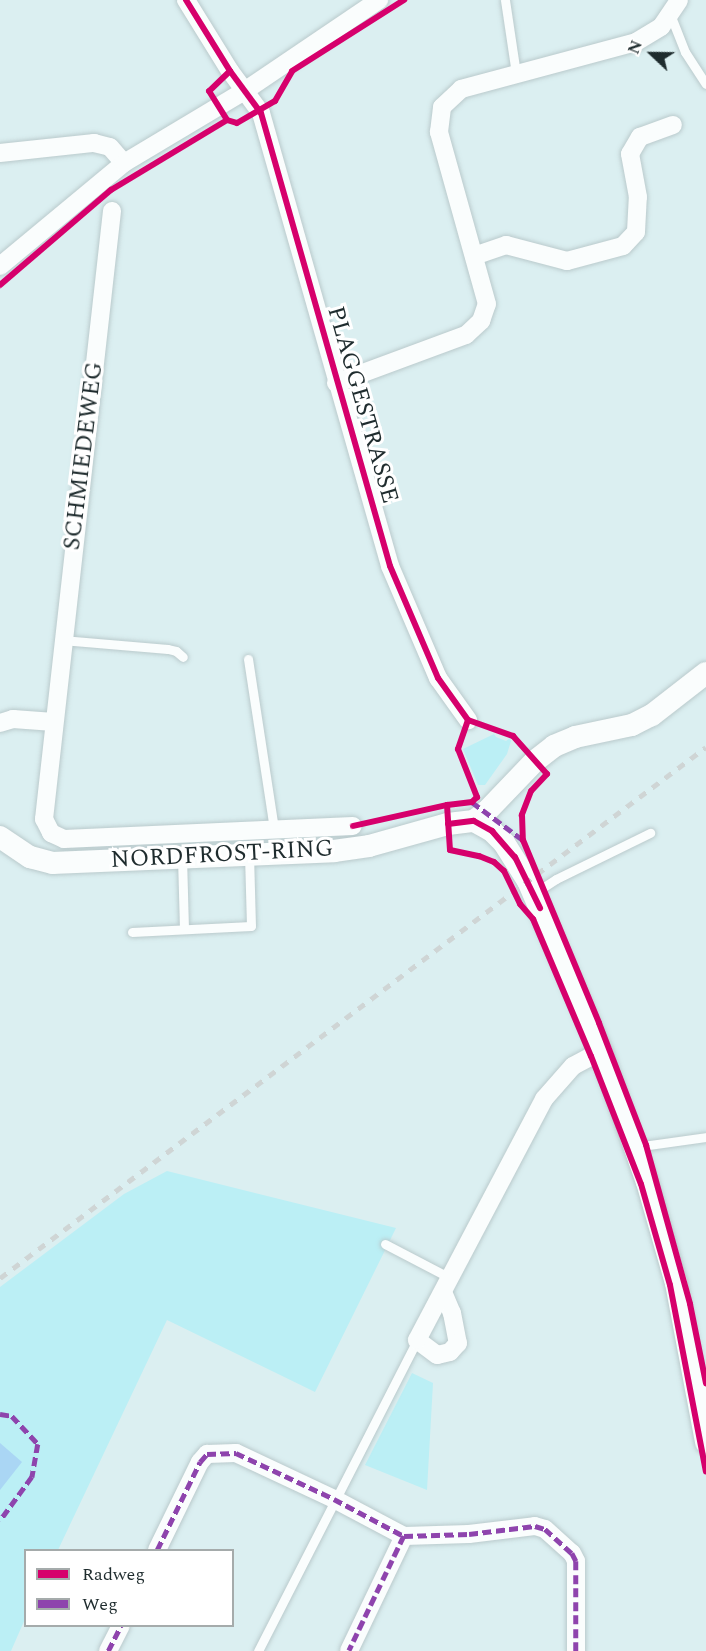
<!DOCTYPE html>
<html>
<head>
<meta charset="utf-8">
<style>
  body { margin:0 }
  #map { position:relative; width:706px; height:1651px; overflow:hidden; background:#dbeff1; font-family:Spectral,serif }
  div>[style] { position:absolute }
  [style*='--x'] { left:calc(var(--x)*1px); top:calc(var(--y)*1px); width:calc(var(--w)*1px); rotate:calc(var(--a)*1deg) }
  .green>* { inset:0; background:#bbeff5 }
  .water>* { inset:0; background:#aad6f4 }
  .roads { filter:drop-shadow(0 0 2px #bacacc) drop-shadow(0 0 2px #bacacc) }
  .service>* { height:9px; margin:-4.5px; padding:0 4.5px; transform-origin:4.5px; border-radius:4.5px; background:#fafdfd }
  .minor>* { height:18px; margin:-9px; padding:0 9px; transform-origin:9px; border-radius:9px; background:#fafdfd }
  .tertiary>* { height:22px; margin:-11px; padding:0 11px; transform-origin:11px; border-radius:11px; background:#fafdfd }
  .rail>* { height:4.5px; margin-top:-2.25px; transform-origin:0; background:repeating-linear-gradient(90deg,#cfd5d5 0 8px,transparent 0 16px) }
  .quiet>* { height:4.5px; margin-top:-2.25px; transform-origin:0; background:repeating-linear-gradient(90deg,#8e44ad 0 9px,transparent 0 13.5px) }
  .cycleway>* { height:6px; margin:-3px; padding:0 3px; transform-origin:3px; border-radius:3px; background:#d6006c }
  span { translate:-50% -50%; white-space:nowrap; text-align:center; line-height:1.15; -webkit-text-stroke:6px #fff; paint-order:stroke }
  .street-label { font-size:24px; color:#1f2c2e }
  .legend { position:absolute; left:24px; top:1549px; width:210px; height:78px; box-sizing:border-box; background:#fff; border:2px solid #a5abab; margin:0; padding:8px 10px; list-style:none; font-size:18px; color:#1f2c2e }
  .legend li { display:flex; align-items:center; gap:12px; height:30px }
  .legend b { width:30px; border:2px solid #a5abab }
  .north { position:absolute; left:622px; top:24px; width:60px; height:60px; -webkit-text-stroke:4px #fff; paint-order:stroke; rotate:292deg; font-size:16px; font-weight:700; line-height:24px; text-align:center; color:#1f2c2e }
  .north::after { content:''; display:block; margin:auto; width:21px; height:27px; background:#1f2c2e; clip-path:polygon(50% 0,100% 100%,50% 72%,0 100%) }
</style>
</head>
<body>
<div id="map">
  <div class="green">
    <i style="clip-path:polygon(494px 734px,496px 737px,506px 741px,510px 738px,511px 741px,507px 754px,485px 785px,478px 785px,463px 749px)"></i>
    <i style="clip-path:polygon(167px 1171px,396px 1228px,315px 1392px,167px 1320px,58px 1550px,26px 1550px,25px 1619px,11px 1651px,0 1651px,0 1287px,124px 1194px)"></i>
    <i style="clip-path:polygon(412px 1373px,433px 1383px,427px 1490px,365px 1465px)"></i>
  </div>
  <div class="water">
    <i style="clip-path:polygon(0 1443px,22px 1462px,0 1490px)"></i>
  </div>
  <div class="roads">
    <div class="service">
      <i style="--x:505;--y:0;--w:75;--a:81.5"></i>
      <i style="--x:670;--y:14;--w:41;--a:68.5"></i>
      <i style="--x:685;--y:52;--w:38;--a:57"></i>
      <i style="--x:62;--y:640;--w:106;--a:4.9"></i>
      <i style="--x:168;--y:649;--w:8;--a:14"></i>
      <i style="--x:176;--y:651;--w:9;--a:41"></i>
      <i style="--x:248;--y:659;--w:172;--a:81.3"></i>
      <i style="--x:182;--y:857;--w:72;--a:88.4"></i>
      <i style="--x:533;--y:894;--w:27;--a:-33"></i>
      <i style="--x:556;--y:879;--w:105;--a:-26.1"></i>
      <i style="--x:132;--y:932;--w:119;--a:-2.9"></i>
      <i style="--x:251;--y:926;--w:71;--a:-91.6"></i>
      <i style="--x:635;--y:1147;--w:72;--a:-8"></i>
      <i style="--x:385;--y:1244;--w:73;--a:27.6"></i>
      <i style="--x:258;--y:1651;--w:349;--a:-62.9"></i>
    </div>
    <div class="minor">
      <i style="--x:186;--y:0;--w:84;--a:58.2"></i>
      <i style="--x:230;--y:71;--w:52;--a:53.6"></i>
      <i style="--x:261;--y:113;--w:471;--a:74.1"></i>
      <i style="--x:390;--y:566;--w:122;--a:66.8"></i>
      <i style="--x:438;--y:678;--w:52;--a:54.5"></i>
      <i style="--x:0;--y:153;--w:95;--a:-6.1"></i>
      <i style="--x:94;--y:143;--w:16;--a:14"></i>
      <i style="--x:110;--y:147;--w:21;--a:49"></i>
      <i style="--x:112;--y:211;--w:612;--a:96.38"></i>
      <i style="--x:44;--y:819;--w:16;--a:63"></i>
      <i style="--x:51;--y:833;--w:14;--a:25"></i>
      <i style="--x:64;--y:839;--w:289;--a:-2.6"></i>
      <i style="--x:474;--y:256;--w:34;--a:-19"></i>
      <i style="--x:506;--y:245;--w:63;--a:14.7"></i>
      <i style="--x:567;--y:261;--w:58;--a:-15"></i>
      <i style="--x:623;--y:246;--w:19;--a:-47"></i>
      <i style="--x:636;--y:232;--w:35;--a:-87"></i>
      <i style="--x:638;--y:197;--w:44;--a:-100.5"></i>
      <i style="--x:630;--y:154;--w:20;--a:-60"></i>
      <i style="--x:640;--y:137;--w:35;--a:-20"></i>
      <i style="--x:0;--y:266;--w:161;--a:-39.7"></i>
      <i style="--x:124;--y:163;--w:142;--a:-30.9"></i>
      <i style="--x:246;--y:90;--w:161;--a:-34.1"></i>
      <i style="--x:336;--y:383;--w:139;--a:-20.3"></i>
      <i style="--x:466;--y:335;--w:21;--a:-43"></i>
      <i style="--x:481;--y:321;--w:18;--a:-71"></i>
      <i style="--x:487;--y:304;--w:179;--a:-105.6"></i>
      <i style="--x:439;--y:132;--w:25;--a:-83"></i>
      <i style="--x:442;--y:107;--w:26;--a:-43"></i>
      <i style="--x:461;--y:89;--w:181;--a:-15"></i>
      <i style="--x:636;--y:42;--w:29;--a:-31"></i>
      <i style="--x:661;--y:27;--w:32;--a:-56"></i>
      <i style="--x:0;--y:723;--w:14;--a:-17"></i>
      <i style="--x:13;--y:719;--w:41;--a:4.2"></i>
      <i style="--x:443;--y:1292;--w:23;--a:67"></i>
      <i style="--x:452;--y:1313;--w:31;--a:79"></i>
      <i style="--x:458;--y:1343;--w:12;--a:132"></i>
      <i style="--x:450;--y:1352;--w:13;--a:167"></i>
      <i style="--x:437;--y:1355;--w:25;--a:-143"></i>
      <i style="--x:417;--y:1340;--w:272;--a:-62.2"></i>
      <i style="--x:544;--y:1099;--w:44;--a:-48.7"></i>
      <i style="--x:573;--y:1066;--w:32;--a:-28"></i>
      <i style="--x:404;--y:1536;--w:65;--a:-1.8"></i>
      <i style="--x:469;--y:1534;--w:66;--a:-6.9"></i>
      <i style="--x:535;--y:1526;--w:10;--a:17"></i>
      <i style="--x:545;--y:1529;--w:36;--a:42"></i>
      <i style="--x:572;--y:1553;--w:9;--a:63"></i>
      <i style="--x:576;--y:1561;--w:90;--a:90"></i>
      <i style="--x:157;--y:1550;--w:98;--a:-64"></i>
      <i style="--x:200;--y:1462;--w:11;--a:-49"></i>
      <i style="--x:207;--y:1454;--w:29;--a:-2"></i>
      <i style="--x:236;--y:1453;--w:108;--a:25.1"></i>
      <i style="--x:334;--y:1499;--w:79;--a:27.9"></i>
      <i style="--x:404;--y:1536;--w:127;--a:115.6"></i>
      <i style="--x:108;--y:1651;--w:28;--a:-63"></i>
    </div>
    <div class="tertiary">
      <i style="--x:474;--y:821;--w:21;--a:29"></i>
      <i style="--x:492;--y:831;--w:17;--a:45"></i>
      <i style="--x:504;--y:843;--w:45;--a:57.7"></i>
      <i style="--x:528;--y:881;--w:185;--a:66.8"></i>
      <i style="--x:601;--y:1051;--w:139;--a:70.7"></i>
      <i style="--x:647;--y:1182;--w:105;--a:74"></i>
      <i style="--x:676;--y:1283;--w:162;--a:79.3"></i>
      <i style="--x:0;--y:837;--w:36;--a:34"></i>
      <i style="--x:30;--y:857;--w:23;--a:15"></i>
      <i style="--x:52;--y:863;--w:282;--a:-2.4"></i>
      <i style="--x:334;--y:851;--w:35;--a:-8"></i>
      <i style="--x:369;--y:846;--w:82;--a:-15.6"></i>
      <i style="--x:448;--y:824;--w:26;--a:-7"></i>
      <i style="--x:474;--y:821;--w:16;--a:-38"></i>
      <i style="--x:487;--y:811;--w:69;--a:-46.2"></i>
      <i style="--x:535;--y:761;--w:24;--a:-38"></i>
      <i style="--x:554;--y:746;--w:23;--a:-23"></i>
      <i style="--x:575;--y:737;--w:58;--a:-11.9"></i>
      <i style="--x:632;--y:725;--w:22;--a:-27"></i>
      <i style="--x:652;--y:715;--w:68;--a:-37.9"></i>
    </div>
  </div>
  <div class="rail">
    <i style="--x:0;--y:1278;--w:883;--a:-36.95"></i>
  </div>
  <div class="quiet">
    <i style="--x:472;--y:802;--w:64;--a:36.7"></i>
    <i style="--x:0;--y:1414;--w:12;--a:9"></i>
    <i style="--x:12;--y:1416;--w:38;--a:47"></i>
    <i style="--x:38;--y:1444;--w:34;--a:100"></i>
    <i style="--x:32;--y:1477;--w:54;--a:126"></i>
    <i style="--x:404;--y:1536;--w:65;--a:-1.8"></i>
    <i style="--x:469;--y:1534;--w:66;--a:-6.9"></i>
    <i style="--x:535;--y:1526;--w:10;--a:17"></i>
    <i style="--x:545;--y:1529;--w:36;--a:42"></i>
    <i style="--x:572;--y:1553;--w:9;--a:63"></i>
    <i style="--x:576;--y:1561;--w:90;--a:90"></i>
    <i style="--x:157;--y:1550;--w:98;--a:-64"></i>
    <i style="--x:200;--y:1462;--w:11;--a:-49"></i>
    <i style="--x:207;--y:1454;--w:29;--a:-2"></i>
    <i style="--x:236;--y:1453;--w:108;--a:25.1"></i>
    <i style="--x:334;--y:1499;--w:79;--a:27.9"></i>
    <i style="--x:404;--y:1536;--w:127;--a:115.6"></i>
    <i style="--x:108;--y:1651;--w:28;--a:-63"></i>
  </div>
  <div class="cycleway">
    <i style="--x:186;--y:0;--w:84;--a:58.2"></i>
    <i style="--x:230;--y:71;--w:52;--a:53.6"></i>
    <i style="--x:261;--y:113;--w:471;--a:74.1"></i>
    <i style="--x:390;--y:566;--w:122;--a:66.8"></i>
    <i style="--x:438;--y:678;--w:52;--a:54.5"></i>
    <i style="--x:230;--y:71;--w:29;--a:136"></i>
    <i style="--x:209;--y:91;--w:34;--a:58"></i>
    <i style="--x:227;--y:120;--w:10;--a:17"></i>
    <i style="--x:237;--y:123;--w:44;--a:-30.1"></i>
    <i style="--x:275;--y:101;--w:34;--a:-60"></i>
    <i style="--x:292;--y:71;--w:133;--a:-32.4"></i>
    <i style="--x:0;--y:285;--w:146;--a:-40.6"></i>
    <i style="--x:111;--y:190;--w:135;--a:-31.1"></i>
    <i style="--x:468;--y:720;--w:31;--a:109"></i>
    <i style="--x:458;--y:749;--w:52;--a:68.4"></i>
    <i style="--x:477;--y:797;--w:7;--a:135"></i>
    <i style="--x:472;--y:802;--w:25;--a:173"></i>
    <i style="--x:447;--y:805;--w:45;--a:86.2"></i>
    <i style="--x:450;--y:850;--w:30;--a:12"></i>
    <i style="--x:479;--y:856;--w:16;--a:22"></i>
    <i style="--x:494;--y:862;--w:13;--a:42"></i>
    <i style="--x:504;--y:871;--w:37;--a:64"></i>
    <i style="--x:520;--y:904;--w:20;--a:49"></i>
    <i style="--x:533;--y:919;--w:149;--a:67.1"></i>
    <i style="--x:591;--y:1056;--w:137;--a:68.7"></i>
    <i style="--x:641;--y:1184;--w:105;--a:74"></i>
    <i style="--x:670;--y:1285;--w:190;--a:79.1"></i>
    <i style="--x:468;--y:720;--w:48;--a:19.6"></i>
    <i style="--x:513;--y:736;--w:51;--a:48.2"></i>
    <i style="--x:547;--y:774;--w:23;--a:133"></i>
    <i style="--x:531;--y:791;--w:26;--a:111"></i>
    <i style="--x:522;--y:815;--w:25;--a:88"></i>
    <i style="--x:523;--y:840;--w:198;--a:67.4"></i>
    <i style="--x:599;--y:1023;--w:131;--a:68.9"></i>
    <i style="--x:646;--y:1145;--w:165;--a:74.5"></i>
    <i style="--x:690;--y:1304;--w:81;--a:78.6"></i>
    <i style="--x:448;--y:824;--w:26;--a:-7"></i>
    <i style="--x:474;--y:821;--w:21;--a:29"></i>
    <i style="--x:492;--y:831;--w:35;--a:49"></i>
    <i style="--x:515;--y:857;--w:57;--a:63.9"></i>
    <i style="--x:353;--y:826;--w:96;--a:-12.6"></i>
  </div>
  <div class="street-label">
    <span style="left:362px;top:405px;rotate:74deg">PLAGGESTRASSE</span>
    <span style="left:84px;top:456px;rotate:-83deg">SCHMIEDEWEG</span>
    <span style="left:222px;top:855px;rotate:-3deg">NORDFROST-RING</span>
  </div>
  <ul class="legend">
  <li><b style="height:8px;background:#d6006c"></b>Radweg</li>
  <li><b style="height:8px;background:#8e44ad"></b>Weg</li>
  </ul>
  <div class="north">N</div>
</div>
</body>
</html>
